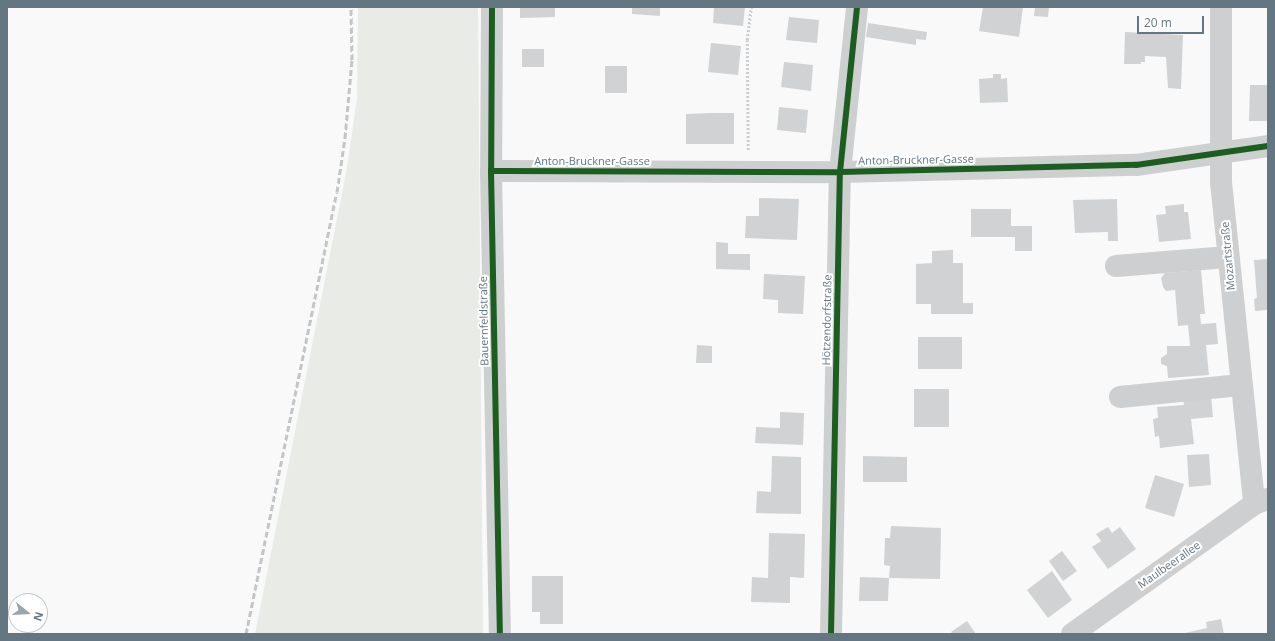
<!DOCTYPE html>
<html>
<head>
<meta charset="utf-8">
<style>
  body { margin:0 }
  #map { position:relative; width:1275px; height:641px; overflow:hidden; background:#f9f9f9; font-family:"Open Sans",sans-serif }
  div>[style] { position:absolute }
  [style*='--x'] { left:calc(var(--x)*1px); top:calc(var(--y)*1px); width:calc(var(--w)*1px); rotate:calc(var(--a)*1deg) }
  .green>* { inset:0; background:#e8ebe6 }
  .building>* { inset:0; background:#d0d2d3 }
  .path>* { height:2.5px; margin-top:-1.25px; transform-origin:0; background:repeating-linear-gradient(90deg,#cbcccd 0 2px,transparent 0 4px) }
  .minor>* { height:22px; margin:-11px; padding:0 11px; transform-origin:11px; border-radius:11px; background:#cecfd0 }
  .rail>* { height:3px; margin-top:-1.5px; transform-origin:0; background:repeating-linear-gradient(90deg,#c3c5c6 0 6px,transparent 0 9px) }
  .cycleway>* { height:6px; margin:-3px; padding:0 3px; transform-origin:3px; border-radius:3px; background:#1b5e20 }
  span { translate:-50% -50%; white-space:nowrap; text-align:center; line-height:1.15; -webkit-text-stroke:4px #fff; paint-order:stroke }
  .street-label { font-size:11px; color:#657683 }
  .frame { position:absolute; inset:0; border:8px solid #657683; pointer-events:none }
  .north { position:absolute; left:8px; top:593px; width:40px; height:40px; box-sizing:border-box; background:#fff; border:1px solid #c1c8cd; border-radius:50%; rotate:108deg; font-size:11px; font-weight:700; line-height:16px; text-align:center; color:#657683 }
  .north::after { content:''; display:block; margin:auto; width:14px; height:18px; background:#99a4ac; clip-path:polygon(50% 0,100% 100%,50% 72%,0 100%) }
  .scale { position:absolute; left:1137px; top:16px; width:67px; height:18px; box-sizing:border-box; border:2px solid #657683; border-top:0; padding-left:5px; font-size:12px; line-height:14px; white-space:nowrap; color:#657683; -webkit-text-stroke:3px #fff; paint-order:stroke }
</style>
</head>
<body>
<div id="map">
  <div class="green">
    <i style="clip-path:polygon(358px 7px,478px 7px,483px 634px,255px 634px,347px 168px,357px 98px)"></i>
  </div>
  <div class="building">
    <i style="clip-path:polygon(520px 7px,555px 7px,555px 17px,520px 18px)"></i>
    <i style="clip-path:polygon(632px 7px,660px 7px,660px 16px,632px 14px)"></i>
    <i style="clip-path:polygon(714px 7px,745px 7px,743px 26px,713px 23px)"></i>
    <i style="clip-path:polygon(983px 7px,1023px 7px,1019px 37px,979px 31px)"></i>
    <i style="clip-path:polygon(1035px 7px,1049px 7px,1048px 17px,1034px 16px)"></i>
    <i style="clip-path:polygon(789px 17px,819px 20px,817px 43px,786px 40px)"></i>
    <i style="clip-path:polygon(868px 23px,927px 32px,926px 40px,916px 39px,916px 45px,866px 37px)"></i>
    <i style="clip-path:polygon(1125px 32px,1183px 35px,1181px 89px,1168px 88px,1166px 57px,1145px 56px,1145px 62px,1141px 62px,1141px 64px,1124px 64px)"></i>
    <i style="clip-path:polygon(711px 43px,741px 46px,738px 75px,708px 72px)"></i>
    <i style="clip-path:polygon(522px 49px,544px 49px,544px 67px,522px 67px)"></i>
    <i style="clip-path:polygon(784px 62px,813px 65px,811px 91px,781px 87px)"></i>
    <i style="clip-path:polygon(605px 66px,627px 66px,627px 93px,605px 93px)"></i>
    <i style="clip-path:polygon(993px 74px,1001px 74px,1001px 79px,1007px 78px,1008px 102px,980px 103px,979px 79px,993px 78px)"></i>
    <i style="clip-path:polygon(1250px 85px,1268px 85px,1268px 121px,1249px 121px)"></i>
    <i style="clip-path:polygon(779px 107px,808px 110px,806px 133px,777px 130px)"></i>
    <i style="clip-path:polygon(710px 113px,734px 113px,734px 144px,686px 144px,686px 114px)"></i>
    <i style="clip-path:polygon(759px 198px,799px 199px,797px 240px,745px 238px,746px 216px,759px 216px)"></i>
    <i style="clip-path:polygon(1117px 199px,1118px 241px,1108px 241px,1108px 232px,1075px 233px,1073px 200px)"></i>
    <i style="clip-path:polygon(1184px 204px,1184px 212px,1188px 212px,1191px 239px,1159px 242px,1156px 215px,1166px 214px,1165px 206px)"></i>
    <i style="clip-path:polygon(971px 209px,1011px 209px,1011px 226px,1032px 226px,1032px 251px,1015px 251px,1015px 237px,971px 237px)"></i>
    <i style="clip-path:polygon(716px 242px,728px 243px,728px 254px,750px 254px,750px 270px,716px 269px)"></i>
    <i style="clip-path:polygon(953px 250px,953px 263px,963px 263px,963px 303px,973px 303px,973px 314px,931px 314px,931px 304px,916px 304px,916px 264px,932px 263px,932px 251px)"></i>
    <i style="clip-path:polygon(1268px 259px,1268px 310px,1255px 311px,1254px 299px,1257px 298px,1254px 260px)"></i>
    <i style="clip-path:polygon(1201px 270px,1205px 314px,1200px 314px,1201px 324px,1216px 323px,1218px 344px,1206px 345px,1209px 375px,1168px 378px,1167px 366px,1161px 364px,1161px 358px,1167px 354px,1167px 346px,1190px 346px,1188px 325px,1178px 326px,1175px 290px,1166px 291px,1163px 287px,1161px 278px,1165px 273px)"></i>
    <i style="clip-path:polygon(764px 274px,805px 276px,803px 314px,778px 313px,778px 300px,763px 299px)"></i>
    <i style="clip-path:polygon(918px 337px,962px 337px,962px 369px,918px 369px)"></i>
    <i style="clip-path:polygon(697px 345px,712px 346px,712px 363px,696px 363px)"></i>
    <i style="clip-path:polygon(914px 389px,949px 389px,949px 427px,914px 427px)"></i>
    <i style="clip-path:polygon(1211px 396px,1213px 417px,1191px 419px,1194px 444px,1160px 448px,1159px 436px,1155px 437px,1153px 419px,1158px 418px,1157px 407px,1184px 405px,1183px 398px)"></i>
    <i style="clip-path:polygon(780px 412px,804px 413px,803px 445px,755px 443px,756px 427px,780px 428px)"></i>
    <i style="clip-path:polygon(1209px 454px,1211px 485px,1189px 487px,1187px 455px)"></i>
    <i style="clip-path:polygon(772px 456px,801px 457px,801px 514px,756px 513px,757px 491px,771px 492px)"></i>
    <i style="clip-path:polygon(863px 456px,907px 457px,907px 482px,863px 482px)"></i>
    <i style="clip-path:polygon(1155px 475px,1184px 484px,1174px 517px,1145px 508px)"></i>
    <i style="clip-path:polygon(891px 526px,941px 528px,940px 579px,889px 578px,890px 566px,884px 565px,885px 538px,890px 538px)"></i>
    <i style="clip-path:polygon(1108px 527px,1112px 533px,1120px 527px,1136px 549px,1108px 569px,1092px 547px,1101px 541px,1096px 534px)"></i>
    <i style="clip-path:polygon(769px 533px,805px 534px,804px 578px,790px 577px,790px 603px,751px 602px,752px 577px,768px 578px)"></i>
    <i style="clip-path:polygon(1062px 551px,1077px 571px,1063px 581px,1049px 561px)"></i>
    <i style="clip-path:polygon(1052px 571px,1072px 600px,1048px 618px,1027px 590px)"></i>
    <i style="clip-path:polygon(532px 576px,563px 576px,563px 624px,540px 624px,540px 612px,532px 612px)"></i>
    <i style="clip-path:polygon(860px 577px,889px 578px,888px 601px,859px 601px)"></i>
    <i style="clip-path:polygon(1221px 619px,1224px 634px,1181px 634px,1207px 628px,1206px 622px)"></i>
    <i style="clip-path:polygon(967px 621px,976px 634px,953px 634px,951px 632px)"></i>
  </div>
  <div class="path">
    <i style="--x:748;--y:150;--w:110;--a:-90.5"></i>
    <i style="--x:747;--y:40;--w:33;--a:-83"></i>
  </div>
  <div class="minor">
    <i style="--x:492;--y:7;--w:164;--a:90.3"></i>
    <i style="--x:491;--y:171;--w:463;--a:88.9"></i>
    <i style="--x:1221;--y:7;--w:175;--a:90"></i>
    <i style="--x:1221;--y:182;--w:324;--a:84.1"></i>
    <i style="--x:491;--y:171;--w:349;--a:0.2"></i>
    <i style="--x:840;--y:172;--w:296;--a:-1.4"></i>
    <i style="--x:1136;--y:165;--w:133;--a:-8.2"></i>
    <i style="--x:1116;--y:266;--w:112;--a:-4.6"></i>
    <i style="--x:1120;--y:397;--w:121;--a:-5.7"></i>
    <i style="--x:831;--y:634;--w:462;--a:-88.9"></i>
    <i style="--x:840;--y:172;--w:166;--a:-84.1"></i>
    <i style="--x:1072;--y:634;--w:224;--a:-35.5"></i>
    <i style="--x:1254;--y:504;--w:15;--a:-20"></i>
  </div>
  <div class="rail">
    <i style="--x:246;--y:634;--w:451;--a:-78.4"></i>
    <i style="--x:337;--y:192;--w:55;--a:-81.6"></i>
    <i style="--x:345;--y:138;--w:78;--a:-84.9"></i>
    <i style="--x:352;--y:60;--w:53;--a:-91.1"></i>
  </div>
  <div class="cycleway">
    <i style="--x:492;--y:7;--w:164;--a:90.3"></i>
    <i style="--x:491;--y:171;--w:463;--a:88.9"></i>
    <i style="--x:491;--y:171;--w:349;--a:0.2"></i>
    <i style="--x:840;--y:172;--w:296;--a:-1.4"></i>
    <i style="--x:1136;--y:165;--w:133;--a:-8.2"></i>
    <i style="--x:831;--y:634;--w:462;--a:-88.9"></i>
    <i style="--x:840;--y:172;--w:166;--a:-84.1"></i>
  </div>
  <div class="street-label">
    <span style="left:916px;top:160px;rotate:-1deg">Anton-Bruckner-Gasse</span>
    <span style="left:592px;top:161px">Anton-Bruckner-Gasse</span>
    <span style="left:1228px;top:256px;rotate:-95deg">Mozartstraße</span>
    <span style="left:827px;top:320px;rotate:-89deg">Hötzendorfstraße</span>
    <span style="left:484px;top:321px;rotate:-91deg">Bauernfeldstraße</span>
    <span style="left:1169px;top:565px;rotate:-35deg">Maulbeerallee</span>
  </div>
  <div class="frame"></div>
  <div class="north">N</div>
  <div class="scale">20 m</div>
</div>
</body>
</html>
